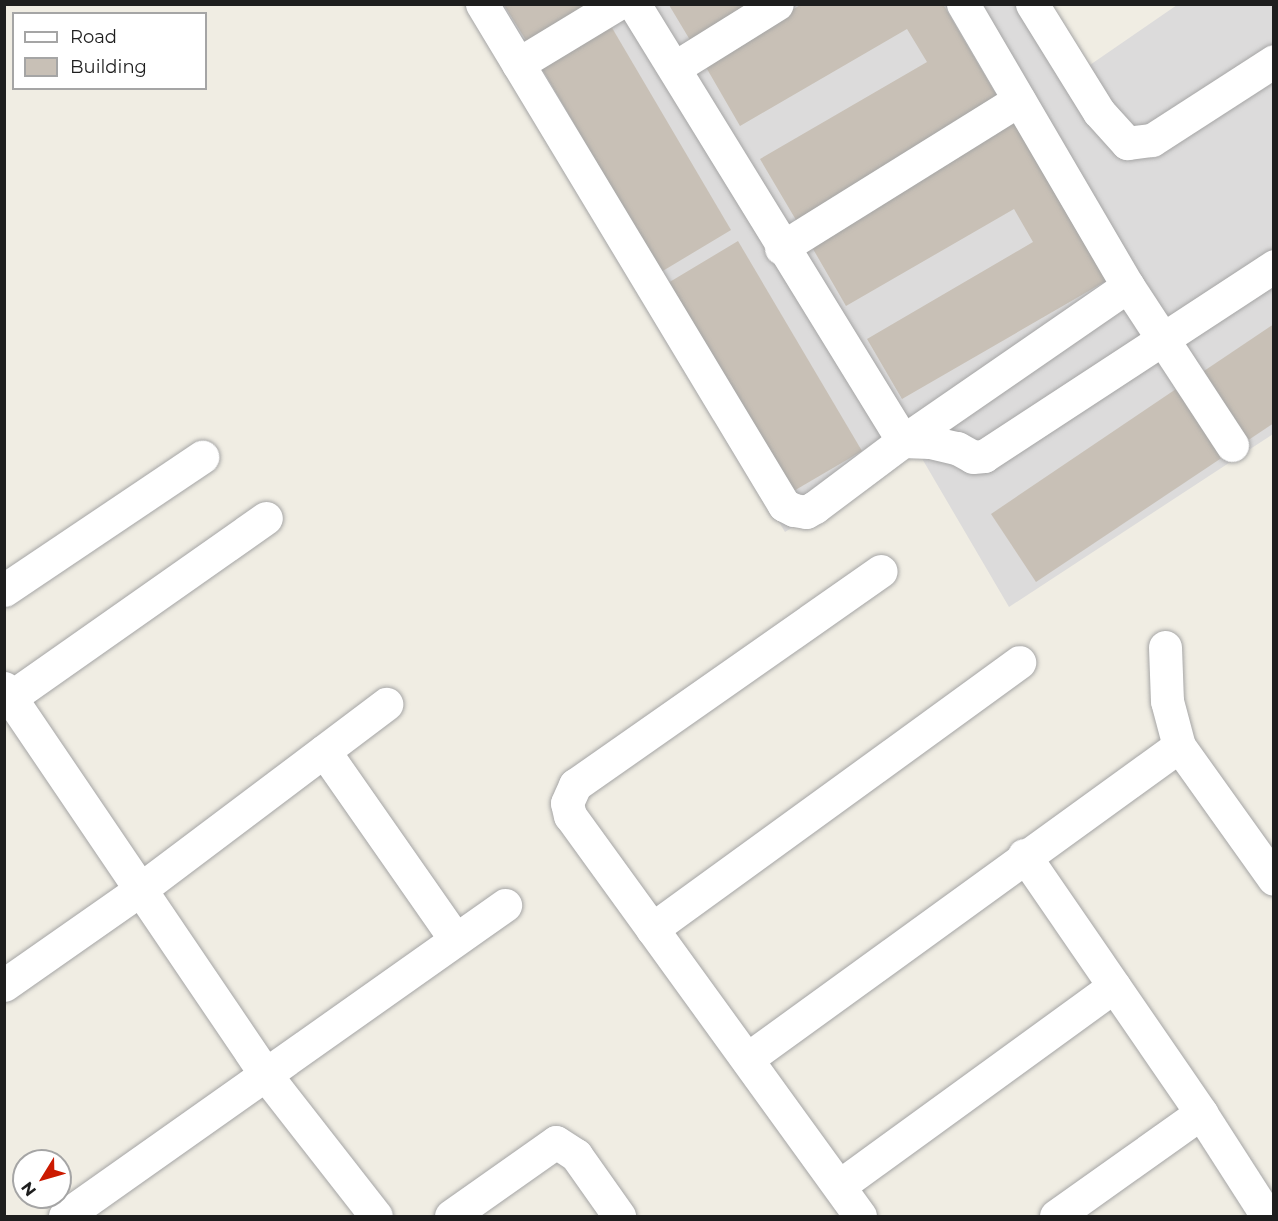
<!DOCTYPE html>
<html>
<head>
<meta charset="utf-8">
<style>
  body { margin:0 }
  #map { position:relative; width:1278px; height:1221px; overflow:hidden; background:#f0ede3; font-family:Montserrat,sans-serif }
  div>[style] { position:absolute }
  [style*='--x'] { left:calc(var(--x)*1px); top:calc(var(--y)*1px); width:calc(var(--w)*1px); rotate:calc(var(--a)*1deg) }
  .residential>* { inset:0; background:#dcdbdb }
  .building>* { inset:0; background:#c8c0b6 }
  .roads { filter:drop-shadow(0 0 2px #a5a5a5) drop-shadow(0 0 2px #a5a5a5) }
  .minor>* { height:33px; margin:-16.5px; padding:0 16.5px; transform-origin:16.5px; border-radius:16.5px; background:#fff }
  span { translate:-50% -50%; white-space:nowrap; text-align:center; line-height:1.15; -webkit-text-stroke:4.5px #fff; paint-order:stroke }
  .frame { position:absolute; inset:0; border:6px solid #1e1e1e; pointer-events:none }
  .legend { position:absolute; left:12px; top:12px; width:195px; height:78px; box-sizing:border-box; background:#fff; border:2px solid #a5a5a5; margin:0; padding:8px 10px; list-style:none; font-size:18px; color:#1e1e1e }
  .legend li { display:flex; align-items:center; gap:12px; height:30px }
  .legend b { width:30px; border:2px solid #a5a5a5 }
  .north { position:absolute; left:12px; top:1149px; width:60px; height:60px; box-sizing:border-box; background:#fff; border:2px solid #a5a5a5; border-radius:50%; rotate:233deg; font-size:16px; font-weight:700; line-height:24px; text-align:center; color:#1e1e1e }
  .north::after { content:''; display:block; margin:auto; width:21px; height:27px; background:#cb1a00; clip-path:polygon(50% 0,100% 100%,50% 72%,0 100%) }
</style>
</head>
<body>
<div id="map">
  <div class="residential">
    <i style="clip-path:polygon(468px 5px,1046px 5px,1087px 67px,1177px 5px,1273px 5px,1273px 434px,1009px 607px,917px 450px,785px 532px)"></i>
  </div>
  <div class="building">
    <i style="clip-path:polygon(802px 4px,943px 4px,1000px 101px,796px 220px,760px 159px,927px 62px,907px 29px,740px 126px,703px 62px)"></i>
    <i style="clip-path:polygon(504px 5px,591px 5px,527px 42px)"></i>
    <i style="clip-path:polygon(669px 5px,752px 5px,690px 40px)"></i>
    <i style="clip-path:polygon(608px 21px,731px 230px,661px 272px,538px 62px)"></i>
    <i style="clip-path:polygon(1014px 123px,1106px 281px,902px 399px,867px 339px,1033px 242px,1014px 209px,846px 306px,809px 242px)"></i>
    <i style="clip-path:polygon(738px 241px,862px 451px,792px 492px,668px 283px)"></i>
    <i style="clip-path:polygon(1274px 324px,1274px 423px,1244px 443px,1198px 375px)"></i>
    <i style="clip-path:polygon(1176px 389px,1223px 457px,1036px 582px,991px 514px)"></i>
  </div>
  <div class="roads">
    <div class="minor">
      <i style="--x:482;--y:4;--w:585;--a:58.92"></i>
      <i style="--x:784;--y:505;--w:11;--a:27"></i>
      <i style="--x:794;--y:510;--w:12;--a:9"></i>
      <i style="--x:806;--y:512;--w:10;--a:-29"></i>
      <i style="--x:815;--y:507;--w:110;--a:-36.9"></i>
      <i style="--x:903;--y:441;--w:273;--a:-34.6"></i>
      <i style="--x:634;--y:4;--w:513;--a:58.39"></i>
      <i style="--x:963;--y:4;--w:327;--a:59.7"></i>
      <i style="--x:1128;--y:286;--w:190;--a:56.8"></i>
      <i style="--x:1032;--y:4;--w:127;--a:58.2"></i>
      <i style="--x:1099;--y:112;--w:42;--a:47.9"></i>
      <i style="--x:1127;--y:143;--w:25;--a:-7"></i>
      <i style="--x:1152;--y:140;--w:145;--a:-32.9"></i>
      <i style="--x:518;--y:64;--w:116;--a:-31.2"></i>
      <i style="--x:674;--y:68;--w:121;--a:-31.9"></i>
      <i style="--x:781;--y:248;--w:280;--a:-31.9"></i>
      <i style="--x:903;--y:441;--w:27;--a:2"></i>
      <i style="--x:930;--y:442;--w:28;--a:13"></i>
      <i style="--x:957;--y:448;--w:18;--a:29"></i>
      <i style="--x:973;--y:457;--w:11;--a:-5"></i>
      <i style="--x:984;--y:456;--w:347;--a:-33.2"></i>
      <i style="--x:4;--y:590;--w:239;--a:-33.9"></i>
      <i style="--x:1165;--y:647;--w:54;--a:87.9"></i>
      <i style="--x:1167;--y:701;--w:47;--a:75.1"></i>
      <i style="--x:1179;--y:746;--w:163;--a:54.5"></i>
      <i style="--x:4;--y:688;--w:466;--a:55.9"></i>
      <i style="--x:265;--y:1074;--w:180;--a:52"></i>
      <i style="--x:4;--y:702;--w:320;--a:-35.1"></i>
      <i style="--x:324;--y:751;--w:229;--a:55.1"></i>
      <i style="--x:1024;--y:855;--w:313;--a:55.5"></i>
      <i style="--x:1201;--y:1113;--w:122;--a:57.3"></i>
      <i style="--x:652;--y:929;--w:454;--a:-36"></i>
      <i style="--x:4;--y:985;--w:164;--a:-35"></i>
      <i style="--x:138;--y:891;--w:311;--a:-37"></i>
      <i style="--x:747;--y:1059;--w:533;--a:-35.92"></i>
      <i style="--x:839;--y:1186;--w:340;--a:-36"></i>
      <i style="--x:65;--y:1216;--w:539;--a:-35.25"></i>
      <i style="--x:451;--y:1216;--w:128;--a:-35.2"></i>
      <i style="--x:556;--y:1142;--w:24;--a:33"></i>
      <i style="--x:576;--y:1155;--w:75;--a:54.8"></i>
      <i style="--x:860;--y:1216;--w:494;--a:-125.9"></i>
      <i style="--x:570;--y:816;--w:13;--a:-103"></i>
      <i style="--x:567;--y:803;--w:20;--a:-66"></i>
      <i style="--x:575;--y:785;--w:373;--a:-35"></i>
      <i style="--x:1056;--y:1216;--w:178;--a:-35.4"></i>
    </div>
  </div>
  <div class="frame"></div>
  <ul class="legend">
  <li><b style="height:8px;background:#fff"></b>Road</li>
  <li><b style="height:16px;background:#c8c0b6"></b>Building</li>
  </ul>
  <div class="north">N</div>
</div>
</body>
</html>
